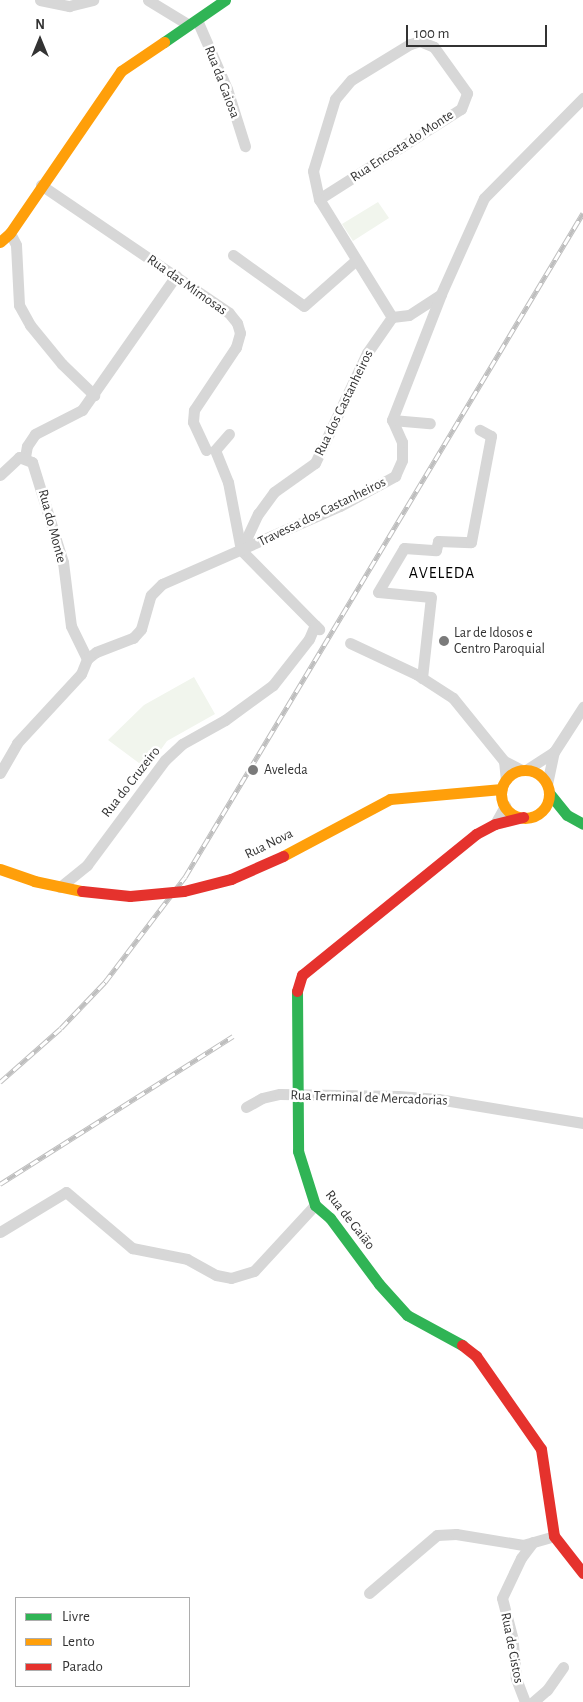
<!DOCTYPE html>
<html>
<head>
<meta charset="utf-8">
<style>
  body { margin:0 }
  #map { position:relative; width:583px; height:1702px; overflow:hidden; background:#fff; font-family:"Alegreya Sans",sans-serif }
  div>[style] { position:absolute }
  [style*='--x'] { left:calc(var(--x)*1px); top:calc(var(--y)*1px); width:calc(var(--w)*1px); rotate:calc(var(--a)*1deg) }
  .green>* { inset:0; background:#f1f5ed }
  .street>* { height:11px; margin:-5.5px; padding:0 5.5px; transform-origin:5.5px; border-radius:5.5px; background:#d7d7d7 }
  .fast>* { height:11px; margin:-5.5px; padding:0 5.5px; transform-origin:5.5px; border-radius:5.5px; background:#30b455 }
  .slow>* { height:11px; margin:-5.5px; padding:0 5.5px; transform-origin:5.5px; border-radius:5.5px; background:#ff9f0a }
  .slow>.ring { margin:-5.5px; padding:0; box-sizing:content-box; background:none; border:11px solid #ff9f0a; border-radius:50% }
  .jam>* { height:11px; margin:-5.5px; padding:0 5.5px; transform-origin:5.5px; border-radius:5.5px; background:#e5322d }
  .rail>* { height:5px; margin-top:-2.5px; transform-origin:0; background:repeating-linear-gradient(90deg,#fff 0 9px,#bebebe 0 18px); box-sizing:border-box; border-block:1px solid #bebebe }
  .slow-bridge>* { height:11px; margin:-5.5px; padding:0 5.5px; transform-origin:5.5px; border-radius:5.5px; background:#ff9f0a }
  .jam-bridge>* { height:11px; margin:-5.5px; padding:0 5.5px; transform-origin:5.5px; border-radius:5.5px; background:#e5322d }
  .dots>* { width:14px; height:14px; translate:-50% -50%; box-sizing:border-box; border:2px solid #fff; border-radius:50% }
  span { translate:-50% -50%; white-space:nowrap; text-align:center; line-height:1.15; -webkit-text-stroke:5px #fff; paint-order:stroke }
  .street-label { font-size:14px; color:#333 }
  .poi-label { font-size:14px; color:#333 }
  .left { translate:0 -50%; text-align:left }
  .quarter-label { font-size:16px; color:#000; letter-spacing:1px }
  .legend { position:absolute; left:15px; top:1597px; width:175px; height:90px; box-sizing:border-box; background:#fff; border:1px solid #adadad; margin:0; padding:6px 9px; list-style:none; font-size:15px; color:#333 }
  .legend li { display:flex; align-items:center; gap:10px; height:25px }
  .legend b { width:25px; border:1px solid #adadad }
  .north { position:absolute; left:15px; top:15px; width:50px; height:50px; -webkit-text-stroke:4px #fff; paint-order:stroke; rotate:0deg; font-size:14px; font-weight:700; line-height:20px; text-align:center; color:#333 }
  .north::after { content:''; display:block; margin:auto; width:18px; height:22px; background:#333; clip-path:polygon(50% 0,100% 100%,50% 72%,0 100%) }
  .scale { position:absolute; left:406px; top:25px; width:141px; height:22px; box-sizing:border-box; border:2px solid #333; border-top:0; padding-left:6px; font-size:15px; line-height:18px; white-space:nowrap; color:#333; -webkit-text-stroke:4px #fff; paint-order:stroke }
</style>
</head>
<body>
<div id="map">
  <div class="green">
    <i style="clip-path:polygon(378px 202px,389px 218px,353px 241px,342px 224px)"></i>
    <i style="clip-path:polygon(194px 677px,215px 714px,167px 741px,147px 769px,108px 740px,144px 705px)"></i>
  </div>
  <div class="street">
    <i style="--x:40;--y:0;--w:30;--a:12"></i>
    <i style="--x:69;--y:6;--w:25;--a:-14"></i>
    <i style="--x:148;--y:0;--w:48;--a:31.4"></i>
    <i style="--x:197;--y:20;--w:75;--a:66.5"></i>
    <i style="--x:227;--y:89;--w:60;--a:72.5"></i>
    <i style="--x:41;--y:185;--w:227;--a:34.2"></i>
    <i style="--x:229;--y:313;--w:13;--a:51"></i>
    <i style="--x:237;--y:323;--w:10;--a:73"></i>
    <i style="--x:240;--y:333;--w:15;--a:106"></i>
    <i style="--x:236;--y:347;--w:76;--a:123.7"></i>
    <i style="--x:194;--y:410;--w:12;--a:95"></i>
    <i style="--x:193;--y:422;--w:31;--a:65"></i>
    <i style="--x:319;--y:199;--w:168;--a:-32.4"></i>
    <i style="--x:461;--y:109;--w:17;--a:-69"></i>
    <i style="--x:467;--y:93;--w:57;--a:-125.7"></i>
    <i style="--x:434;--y:47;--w:15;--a:-157"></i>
    <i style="--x:420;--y:41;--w:10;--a:163"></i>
    <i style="--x:410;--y:44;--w:69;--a:148.6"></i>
    <i style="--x:351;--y:80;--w:25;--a:130"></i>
    <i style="--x:335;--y:99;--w:75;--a:107"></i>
    <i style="--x:313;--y:171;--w:29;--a:78"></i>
    <i style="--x:319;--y:199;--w:139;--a:58.3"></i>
    <i style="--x:10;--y:233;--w:13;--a:63"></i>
    <i style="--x:16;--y:245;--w:60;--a:87.1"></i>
    <i style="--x:19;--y:305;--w:23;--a:61"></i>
    <i style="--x:30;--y:325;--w:50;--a:50.6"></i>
    <i style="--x:62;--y:364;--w:45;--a:44.1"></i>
    <i style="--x:233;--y:255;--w:87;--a:35.7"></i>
    <i style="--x:304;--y:306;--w:69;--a:-41.5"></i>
    <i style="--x:392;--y:420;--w:38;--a:5"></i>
    <i style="--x:229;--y:434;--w:21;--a:131"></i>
    <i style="--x:215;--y:450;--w:35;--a:68"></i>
    <i style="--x:228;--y:482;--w:69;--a:79.2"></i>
    <i style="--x:241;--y:550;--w:105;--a:45.4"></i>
    <i style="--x:25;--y:457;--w:11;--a:-80"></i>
    <i style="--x:27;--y:446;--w:14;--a:-56"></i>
    <i style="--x:35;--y:434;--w:53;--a:-27.1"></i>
    <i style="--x:82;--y:410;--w:164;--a:-55"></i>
    <i style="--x:0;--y:475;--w:26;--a:-43"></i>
    <i style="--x:19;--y:457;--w:14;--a:21"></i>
    <i style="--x:32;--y:462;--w:105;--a:72.8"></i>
    <i style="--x:63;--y:562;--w:64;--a:82.9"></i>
    <i style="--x:71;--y:626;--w:37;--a:64"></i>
    <i style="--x:241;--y:550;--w:40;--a:-65"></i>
    <i style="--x:258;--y:514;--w:27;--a:-54"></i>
    <i style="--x:274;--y:492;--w:50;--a:-35.3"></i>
    <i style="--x:315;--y:463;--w:122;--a:-64.7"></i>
    <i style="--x:367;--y:353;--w:44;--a:-55.2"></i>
    <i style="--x:392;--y:317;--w:17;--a:-7"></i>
    <i style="--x:409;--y:315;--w:38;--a:-33"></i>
    <i style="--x:350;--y:643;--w:73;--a:25.2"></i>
    <i style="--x:416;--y:674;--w:44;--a:33"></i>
    <i style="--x:453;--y:698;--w:81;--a:51"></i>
    <i style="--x:504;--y:761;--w:20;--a:27"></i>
    <i style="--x:422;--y:678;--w:81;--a:-83.7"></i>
    <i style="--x:431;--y:597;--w:53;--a:-174.6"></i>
    <i style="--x:378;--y:592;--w:51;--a:-59.4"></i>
    <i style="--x:404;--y:548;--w:32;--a:4"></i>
    <i style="--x:436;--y:550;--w:9;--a:-77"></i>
    <i style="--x:438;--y:541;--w:33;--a:2"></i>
    <i style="--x:471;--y:542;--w:108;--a:-79.3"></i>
    <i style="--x:491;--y:436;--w:13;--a:-151"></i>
    <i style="--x:504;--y:761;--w:19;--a:84"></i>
    <i style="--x:526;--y:770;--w:33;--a:-33"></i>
    <i style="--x:0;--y:773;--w:34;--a:-60"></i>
    <i style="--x:17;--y:743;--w:94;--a:-47.2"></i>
    <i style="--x:81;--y:674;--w:16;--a:-68"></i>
    <i style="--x:87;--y:659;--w:11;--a:-38"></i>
    <i style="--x:96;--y:652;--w:40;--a:-21"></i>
    <i style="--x:133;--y:638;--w:12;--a:-48"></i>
    <i style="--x:141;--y:629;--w:35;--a:-74"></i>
    <i style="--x:151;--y:595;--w:16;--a:-45"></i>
    <i style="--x:162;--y:584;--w:194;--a:-23.7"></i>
    <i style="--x:340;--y:506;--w:63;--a:-28.6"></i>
    <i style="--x:395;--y:476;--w:17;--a:-66"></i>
    <i style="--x:402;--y:460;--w:18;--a:-90"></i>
    <i style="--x:402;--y:442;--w:24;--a:-114"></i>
    <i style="--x:392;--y:420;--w:135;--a:-68.7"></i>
    <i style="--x:441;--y:294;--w:105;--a:-65.9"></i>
    <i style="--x:484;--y:198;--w:141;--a:-45.3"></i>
    <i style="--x:547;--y:784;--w:33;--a:-78"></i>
    <i style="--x:554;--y:752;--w:54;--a:-57.2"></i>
    <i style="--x:495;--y:824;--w:21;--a:-61"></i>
    <i style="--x:60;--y:887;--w:35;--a:-39"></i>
    <i style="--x:87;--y:865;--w:131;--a:-53.4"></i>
    <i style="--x:165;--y:760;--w:23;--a:-43"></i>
    <i style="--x:182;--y:744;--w:49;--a:-29.2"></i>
    <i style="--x:225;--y:720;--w:59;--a:-36.1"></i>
    <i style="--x:273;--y:685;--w:58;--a:-52"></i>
    <i style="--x:309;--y:639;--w:15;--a:-67"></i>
    <i style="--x:315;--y:625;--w:6;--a:45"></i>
    <i style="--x:246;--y:1107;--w:18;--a:-29"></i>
    <i style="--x:262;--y:1098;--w:18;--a:-13"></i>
    <i style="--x:280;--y:1094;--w:118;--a:1"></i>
    <i style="--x:398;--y:1096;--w:40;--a:4.3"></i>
    <i style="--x:438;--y:1099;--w:147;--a:9.4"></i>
    <i style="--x:0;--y:1232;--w:77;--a:-31.2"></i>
    <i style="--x:66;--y:1192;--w:87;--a:40.3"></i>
    <i style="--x:132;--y:1248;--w:56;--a:11.3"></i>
    <i style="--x:187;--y:1259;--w:33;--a:29"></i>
    <i style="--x:216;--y:1275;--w:15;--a:11"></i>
    <i style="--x:231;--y:1278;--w:24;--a:-17"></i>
    <i style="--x:254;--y:1271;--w:90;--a:-47.3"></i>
    <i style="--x:369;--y:1593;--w:89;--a:-40.5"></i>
    <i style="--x:437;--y:1535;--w:19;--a:-3"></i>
    <i style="--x:456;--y:1534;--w:68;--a:9.3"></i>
    <i style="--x:523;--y:1545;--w:32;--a:-16"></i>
    <i style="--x:525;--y:1702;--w:26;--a:-111"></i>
    <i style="--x:516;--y:1678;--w:38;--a:-95"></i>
    <i style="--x:513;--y:1640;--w:43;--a:-104.7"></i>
    <i style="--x:502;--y:1598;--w:44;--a:-64.6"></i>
    <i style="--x:521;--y:1558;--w:20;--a:-53"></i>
    <i style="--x:533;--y:1702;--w:18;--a:-41"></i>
    <i style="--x:547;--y:1690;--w:28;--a:-55"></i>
  </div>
  <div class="fast">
    <i style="--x:164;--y:42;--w:74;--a:-34.5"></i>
    <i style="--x:549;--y:793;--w:28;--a:51"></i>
    <i style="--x:567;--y:815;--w:18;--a:29"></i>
    <i style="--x:297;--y:991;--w:160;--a:89.6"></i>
    <i style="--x:298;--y:1151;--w:57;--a:72.5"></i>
    <i style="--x:315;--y:1205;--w:20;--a:41"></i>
    <i style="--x:330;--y:1218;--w:82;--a:53.4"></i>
    <i style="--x:379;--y:1284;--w:42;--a:47.9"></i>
    <i style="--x:407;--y:1315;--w:63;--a:28.6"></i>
  </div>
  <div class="slow">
    <i style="--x:0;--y:242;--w:13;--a:-42"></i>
    <i style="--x:10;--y:233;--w:196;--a:-55.6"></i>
    <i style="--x:121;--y:71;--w:52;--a:-34"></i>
    <i class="ring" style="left:501px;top:770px;width:37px;height:37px"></i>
    <i style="--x:390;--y:799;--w:112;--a:-5.1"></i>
    <i style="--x:0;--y:869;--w:36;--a:19"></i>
    <i style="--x:34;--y:881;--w:49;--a:11.8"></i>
  </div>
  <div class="jam">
    <i style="--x:297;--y:991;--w:17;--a:-73"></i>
    <i style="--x:302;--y:975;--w:224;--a:-39"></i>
    <i style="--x:476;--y:834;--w:21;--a:-28"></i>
    <i style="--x:495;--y:824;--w:29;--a:-14"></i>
    <i style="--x:462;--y:1345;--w:18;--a:38"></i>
    <i style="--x:476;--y:1356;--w:113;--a:55"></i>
    <i style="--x:541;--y:1449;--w:88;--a:81.5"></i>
    <i style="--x:554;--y:1536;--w:47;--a:51.9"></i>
  </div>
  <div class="rail">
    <i style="--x:0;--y:1082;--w:81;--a:-41.5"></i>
    <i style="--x:61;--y:1028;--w:64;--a:-46.3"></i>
    <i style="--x:105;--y:982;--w:132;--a:-52.7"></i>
    <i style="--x:185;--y:877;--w:774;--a:-59.06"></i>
    <i style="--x:0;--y:1184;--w:276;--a:-32.4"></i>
  </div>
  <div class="slow-bridge">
    <i style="--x:283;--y:856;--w:121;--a:-28"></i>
  </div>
  <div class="jam-bridge">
    <i style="--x:82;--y:891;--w:48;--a:5.9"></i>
    <i style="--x:130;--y:896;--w:54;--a:-5.3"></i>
    <i style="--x:184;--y:891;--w:49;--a:-14.3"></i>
    <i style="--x:231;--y:879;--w:57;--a:-23.9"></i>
  </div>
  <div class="dots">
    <i style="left:444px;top:641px;background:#7a7a7a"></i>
    <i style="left:253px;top:770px;background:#7a7a7a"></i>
  </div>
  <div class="street-label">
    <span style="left:222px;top:82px;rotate:69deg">Rua da Gaiosa</span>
    <span style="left:402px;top:146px;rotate:-33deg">Rua Encosta do Monte</span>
    <span style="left:187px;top:285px;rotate:35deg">Rua das Mimosas</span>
    <span style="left:344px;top:403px;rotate:-64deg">Rua dos Castanheiros</span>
    <span style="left:322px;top:512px;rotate:-26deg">Travessa dos Castanheiros</span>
    <span style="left:52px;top:526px;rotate:75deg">Rua do Monte</span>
    <span style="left:131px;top:782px;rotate:-52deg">Rua do Cruzeiro</span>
    <span style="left:269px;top:844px;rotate:-26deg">Rua Nova</span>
    <span style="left:369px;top:1098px;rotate:2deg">Rua Terminal de Mercadorias</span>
    <span style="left:350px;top:1220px;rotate:52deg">Rua de Gaião</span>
    <span style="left:512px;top:1648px;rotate:79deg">Rua de Cistos</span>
  </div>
  <div class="poi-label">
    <span class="left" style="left:454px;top:641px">Lar de Idosos e<br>Centro Paroquial</span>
    <span class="left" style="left:264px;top:770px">Aveleda</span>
  </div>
  <div class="quarter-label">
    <span style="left:442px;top:573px">AVELEDA</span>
  </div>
  <ul class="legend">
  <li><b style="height:6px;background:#30b455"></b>Livre</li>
  <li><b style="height:6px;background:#ff9f0a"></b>Lento</li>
  <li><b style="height:6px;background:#e5322d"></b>Parado</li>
  </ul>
  <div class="north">N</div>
  <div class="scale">100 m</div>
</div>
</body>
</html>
